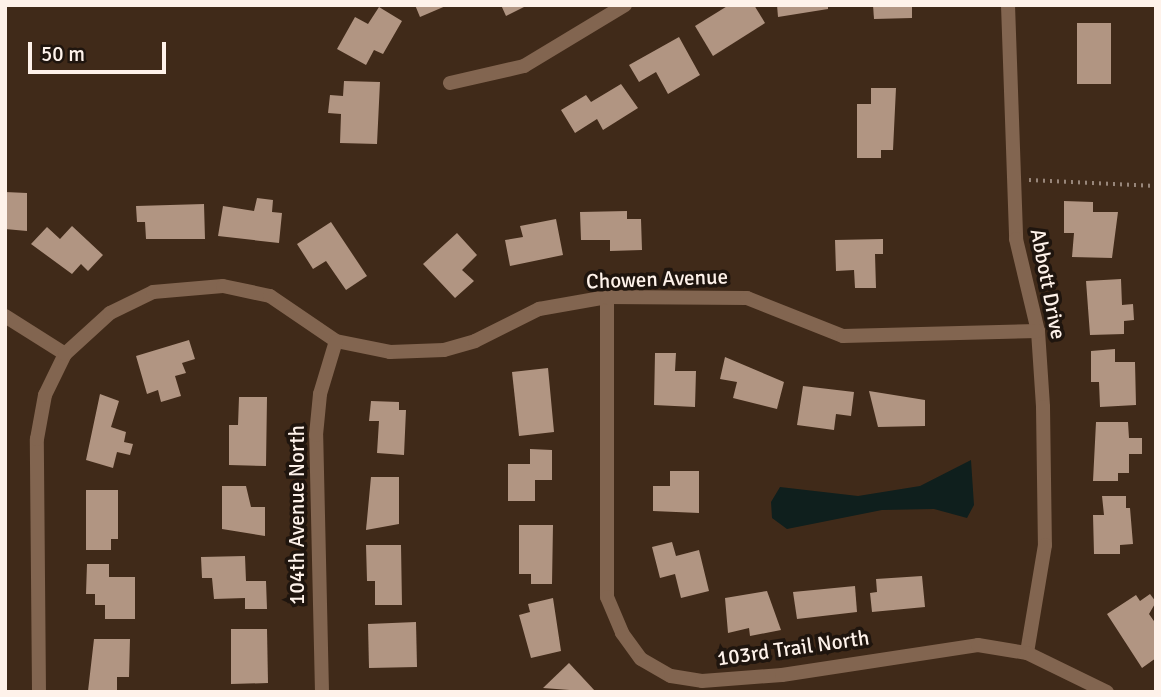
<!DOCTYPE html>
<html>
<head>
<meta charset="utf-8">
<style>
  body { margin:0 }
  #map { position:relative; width:1161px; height:697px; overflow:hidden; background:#402a19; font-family:Signika,sans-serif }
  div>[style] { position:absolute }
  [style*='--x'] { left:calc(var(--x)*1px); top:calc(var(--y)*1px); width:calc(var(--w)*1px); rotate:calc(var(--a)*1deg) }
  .water>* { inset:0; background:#0f1f1d }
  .building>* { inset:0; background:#b19582 }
  .path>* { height:3.5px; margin-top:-1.75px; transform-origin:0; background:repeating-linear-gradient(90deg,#98867a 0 2px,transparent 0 7px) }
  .minor>* { height:14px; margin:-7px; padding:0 7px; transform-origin:7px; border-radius:7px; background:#826550 }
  span { translate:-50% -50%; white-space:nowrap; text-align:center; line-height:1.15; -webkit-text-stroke:7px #1f150e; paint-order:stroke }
  .street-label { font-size:21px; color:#fef2ea }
  .frame { position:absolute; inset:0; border:7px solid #fef2ea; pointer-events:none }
  .scale { position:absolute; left:28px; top:42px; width:138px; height:32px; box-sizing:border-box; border:4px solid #fef2ea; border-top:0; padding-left:9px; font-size:21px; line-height:24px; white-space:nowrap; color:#fef2ea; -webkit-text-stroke:5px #1f150e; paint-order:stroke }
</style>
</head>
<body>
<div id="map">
  <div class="water">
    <i style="clip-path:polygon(971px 460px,974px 505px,967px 518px,934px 509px,882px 510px,787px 529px,772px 518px,771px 502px,780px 487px,858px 496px,920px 486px)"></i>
  </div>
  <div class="building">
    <i style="clip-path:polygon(415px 5px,448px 5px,420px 17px)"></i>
    <i style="clip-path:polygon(501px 5px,528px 5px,506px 16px)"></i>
    <i style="clip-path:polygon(729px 5px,754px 5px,765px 23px,713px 56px,695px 26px)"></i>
    <i style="clip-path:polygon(777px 5px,828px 5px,828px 9px,778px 17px)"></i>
    <i style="clip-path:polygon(873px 5px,912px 5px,912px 18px,874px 19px)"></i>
    <i style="clip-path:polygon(379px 7px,402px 21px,383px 54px,374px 50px,366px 65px,337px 49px,355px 17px,368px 24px)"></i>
    <i style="clip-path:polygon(1077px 23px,1111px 23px,1111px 84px,1077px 84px)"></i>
    <i style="clip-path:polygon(679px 37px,700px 75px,668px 94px,656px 72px,639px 82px,629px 65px)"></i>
    <i style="clip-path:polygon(344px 81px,380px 82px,377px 144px,340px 143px,341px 114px,328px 113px,330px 95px,343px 96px)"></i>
    <i style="clip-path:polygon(621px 84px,638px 108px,603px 130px,597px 119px,575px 133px,561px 110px,586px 95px,591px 102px)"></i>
    <i style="clip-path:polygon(871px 88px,896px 88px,893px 150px,881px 150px,881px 158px,857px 158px,857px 104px,871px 104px)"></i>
    <i style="clip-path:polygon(5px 192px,27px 193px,27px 231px,5px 229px)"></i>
    <i style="clip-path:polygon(257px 198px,273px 200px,272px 212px,282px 213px,279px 243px,218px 236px,223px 206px,254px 211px)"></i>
    <i style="clip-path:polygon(1064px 201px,1093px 202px,1093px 212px,1118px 212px,1112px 258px,1072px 257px,1074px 233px,1064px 233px)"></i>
    <i style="clip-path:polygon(204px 204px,205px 239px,146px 239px,145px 222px,137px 222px,136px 206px)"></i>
    <i style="clip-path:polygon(627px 211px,627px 219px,641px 219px,642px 250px,610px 251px,610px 240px,581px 240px,580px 212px)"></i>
    <i style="clip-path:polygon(556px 219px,563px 255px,510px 266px,505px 240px,523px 237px,520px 226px)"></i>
    <i style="clip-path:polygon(331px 222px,367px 276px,346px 290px,326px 261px,313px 269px,297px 244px)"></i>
    <i style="clip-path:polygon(72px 226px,103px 255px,88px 271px,81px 264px,72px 274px,31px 244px,47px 227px,60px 239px)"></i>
    <i style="clip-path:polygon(457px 233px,477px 255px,462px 270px,474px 281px,455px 298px,423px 264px)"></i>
    <i style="clip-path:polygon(883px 239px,883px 254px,875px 254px,876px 288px,855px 288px,854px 270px,836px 271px,835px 240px)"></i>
    <i style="clip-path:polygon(1121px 279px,1122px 305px,1133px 304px,1134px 320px,1124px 321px,1124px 334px,1090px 335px,1086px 281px)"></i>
    <i style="clip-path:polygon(189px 340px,195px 359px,182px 363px,186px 373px,175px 376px,181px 396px,161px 402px,158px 390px,147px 394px,136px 356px)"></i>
    <i style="clip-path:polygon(1115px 349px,1115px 362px,1135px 362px,1136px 405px,1100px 407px,1099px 382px,1091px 382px,1091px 351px)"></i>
    <i style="clip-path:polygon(655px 353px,676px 353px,675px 371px,696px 371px,695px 407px,654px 405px)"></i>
    <i style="clip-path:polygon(725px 357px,784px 382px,777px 409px,733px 398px,737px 382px,720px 379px)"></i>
    <i style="clip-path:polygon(548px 368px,554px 432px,519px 436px,512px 372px)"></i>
    <i style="clip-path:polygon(803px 386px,854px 392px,851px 416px,836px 414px,834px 430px,797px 425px)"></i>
    <i style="clip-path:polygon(869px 391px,925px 400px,925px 426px,878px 427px)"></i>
    <i style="clip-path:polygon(100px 394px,119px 401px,111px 427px,126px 432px,124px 442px,133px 444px,130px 455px,117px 452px,113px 468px,86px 460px)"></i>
    <i style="clip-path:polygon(239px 397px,267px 397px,266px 466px,229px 465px,229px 425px,238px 425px)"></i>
    <i style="clip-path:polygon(371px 401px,399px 402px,399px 410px,406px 410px,404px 455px,377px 453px,379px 421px,369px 421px)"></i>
    <i style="clip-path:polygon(1096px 422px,1128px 422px,1129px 438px,1142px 438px,1142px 454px,1129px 454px,1129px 473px,1118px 473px,1118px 481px,1093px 481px)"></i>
    <i style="clip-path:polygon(530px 449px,552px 450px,552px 480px,535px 480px,535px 501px,508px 501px,508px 464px,530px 464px)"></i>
    <i style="clip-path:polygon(670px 471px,699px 471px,699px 513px,653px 511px,653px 486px,670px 486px)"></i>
    <i style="clip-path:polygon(371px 477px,399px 477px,399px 524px,366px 530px)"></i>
    <i style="clip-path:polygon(222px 486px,246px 486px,251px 507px,265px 507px,265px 536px,222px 529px)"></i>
    <i style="clip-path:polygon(86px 490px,118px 490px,118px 539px,111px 539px,111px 550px,86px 550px)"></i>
    <i style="clip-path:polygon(1102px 496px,1126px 496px,1126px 508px,1130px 508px,1133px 544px,1120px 545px,1120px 554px,1094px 554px,1093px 515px,1104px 515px)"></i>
    <i style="clip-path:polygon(519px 525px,553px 525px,552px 584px,531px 584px,531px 574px,519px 574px)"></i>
    <i style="clip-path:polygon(672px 542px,676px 556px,699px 550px,709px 591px,681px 598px,675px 574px,660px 578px,652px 547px)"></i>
    <i style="clip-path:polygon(366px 545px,401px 545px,402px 605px,375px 605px,375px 581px,367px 581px)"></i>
    <i style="clip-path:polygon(245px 556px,246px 581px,266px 581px,267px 609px,245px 609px,245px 598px,214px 599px,212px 578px,202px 578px,201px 557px)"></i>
    <i style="clip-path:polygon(87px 564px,109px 564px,109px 577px,135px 577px,135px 619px,105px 619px,105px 605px,95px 605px,95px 594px,86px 594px)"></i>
    <i style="clip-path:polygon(922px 576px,925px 607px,872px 612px,870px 593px,877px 592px,876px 579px)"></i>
    <i style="clip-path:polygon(855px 586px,857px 612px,797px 619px,793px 592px)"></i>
    <i style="clip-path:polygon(767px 591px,781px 630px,750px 636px,749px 628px,728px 633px,725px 598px)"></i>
    <i style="clip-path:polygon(1150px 594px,1156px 602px,1149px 614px,1156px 624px,1156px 658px,1142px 668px,1107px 614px,1136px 595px,1140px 601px)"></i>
    <i style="clip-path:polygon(553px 598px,561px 651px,531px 658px,519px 615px,530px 612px,528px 604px)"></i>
    <i style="clip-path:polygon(416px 622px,417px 667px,369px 668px,368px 624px)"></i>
    <i style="clip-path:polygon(231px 629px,267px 629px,268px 683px,231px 684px)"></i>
    <i style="clip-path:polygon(94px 639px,130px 639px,129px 677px,117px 677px,117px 692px,88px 691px)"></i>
    <i style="clip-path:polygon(569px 663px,596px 692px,543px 688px)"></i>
  </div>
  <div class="path">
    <i style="--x:1029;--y:180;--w:127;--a:2.7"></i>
  </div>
  <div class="minor">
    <i style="--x:1008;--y:5;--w:234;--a:88"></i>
    <i style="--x:1016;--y:239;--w:95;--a:76.6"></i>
    <i style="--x:1038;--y:331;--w:76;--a:86.2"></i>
    <i style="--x:1043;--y:407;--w:138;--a:89.2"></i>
    <i style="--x:1045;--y:545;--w:109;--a:99.5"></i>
    <i style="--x:450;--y:83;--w:76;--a:-12.9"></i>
    <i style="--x:524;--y:66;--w:118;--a:-31.1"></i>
    <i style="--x:607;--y:297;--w:300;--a:90"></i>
    <i style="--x:607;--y:597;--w:39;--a:67"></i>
    <i style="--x:622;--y:633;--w:32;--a:54"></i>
    <i style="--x:641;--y:659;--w:34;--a:30"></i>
    <i style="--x:671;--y:676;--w:31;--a:9"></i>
    <i style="--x:702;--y:681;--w:80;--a:-4.3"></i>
    <i style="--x:782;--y:675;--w:198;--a:-8.7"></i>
    <i style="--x:978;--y:645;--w:50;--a:9.3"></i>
    <i style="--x:1027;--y:653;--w:89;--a:26"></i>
    <i style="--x:5;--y:316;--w:71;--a:32.3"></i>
    <i style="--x:39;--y:692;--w:253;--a:-90.5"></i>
    <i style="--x:37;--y:439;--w:45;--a:-79.7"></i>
    <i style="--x:45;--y:395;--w:46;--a:-64"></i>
    <i style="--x:65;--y:354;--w:61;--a:-42.3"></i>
    <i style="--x:110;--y:313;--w:48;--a:-26"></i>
    <i style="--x:153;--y:292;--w:70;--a:-4.9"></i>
    <i style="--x:223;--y:286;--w:48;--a:12"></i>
    <i style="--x:270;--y:296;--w:80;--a:34.3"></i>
    <i style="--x:336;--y:341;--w:55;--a:11.5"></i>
    <i style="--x:390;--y:352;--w:54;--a:-2.1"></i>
    <i style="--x:444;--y:350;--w:32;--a:-16"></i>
    <i style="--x:475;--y:341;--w:72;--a:-26.6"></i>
    <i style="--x:539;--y:309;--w:69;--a:-10"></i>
    <i style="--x:607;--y:297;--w:140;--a:0.4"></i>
    <i style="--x:747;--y:298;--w:103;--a:21.6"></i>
    <i style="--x:843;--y:336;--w:195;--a:-1.5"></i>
    <i style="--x:322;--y:692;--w:257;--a:-91.3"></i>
    <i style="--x:316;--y:435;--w:41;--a:-84.4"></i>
    <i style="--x:320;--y:394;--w:55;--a:-73.2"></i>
  </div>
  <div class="street-label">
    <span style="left:657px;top:279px;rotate:-2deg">Chowen Avenue</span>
    <span style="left:1048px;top:284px;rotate:79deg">Abbott Drive</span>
    <span style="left:297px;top:515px;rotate:-90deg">104th Avenue North</span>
    <span style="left:793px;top:648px;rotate:-8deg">103rd Trail North</span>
  </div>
  <div class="frame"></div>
  <div class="scale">50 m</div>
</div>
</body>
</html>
